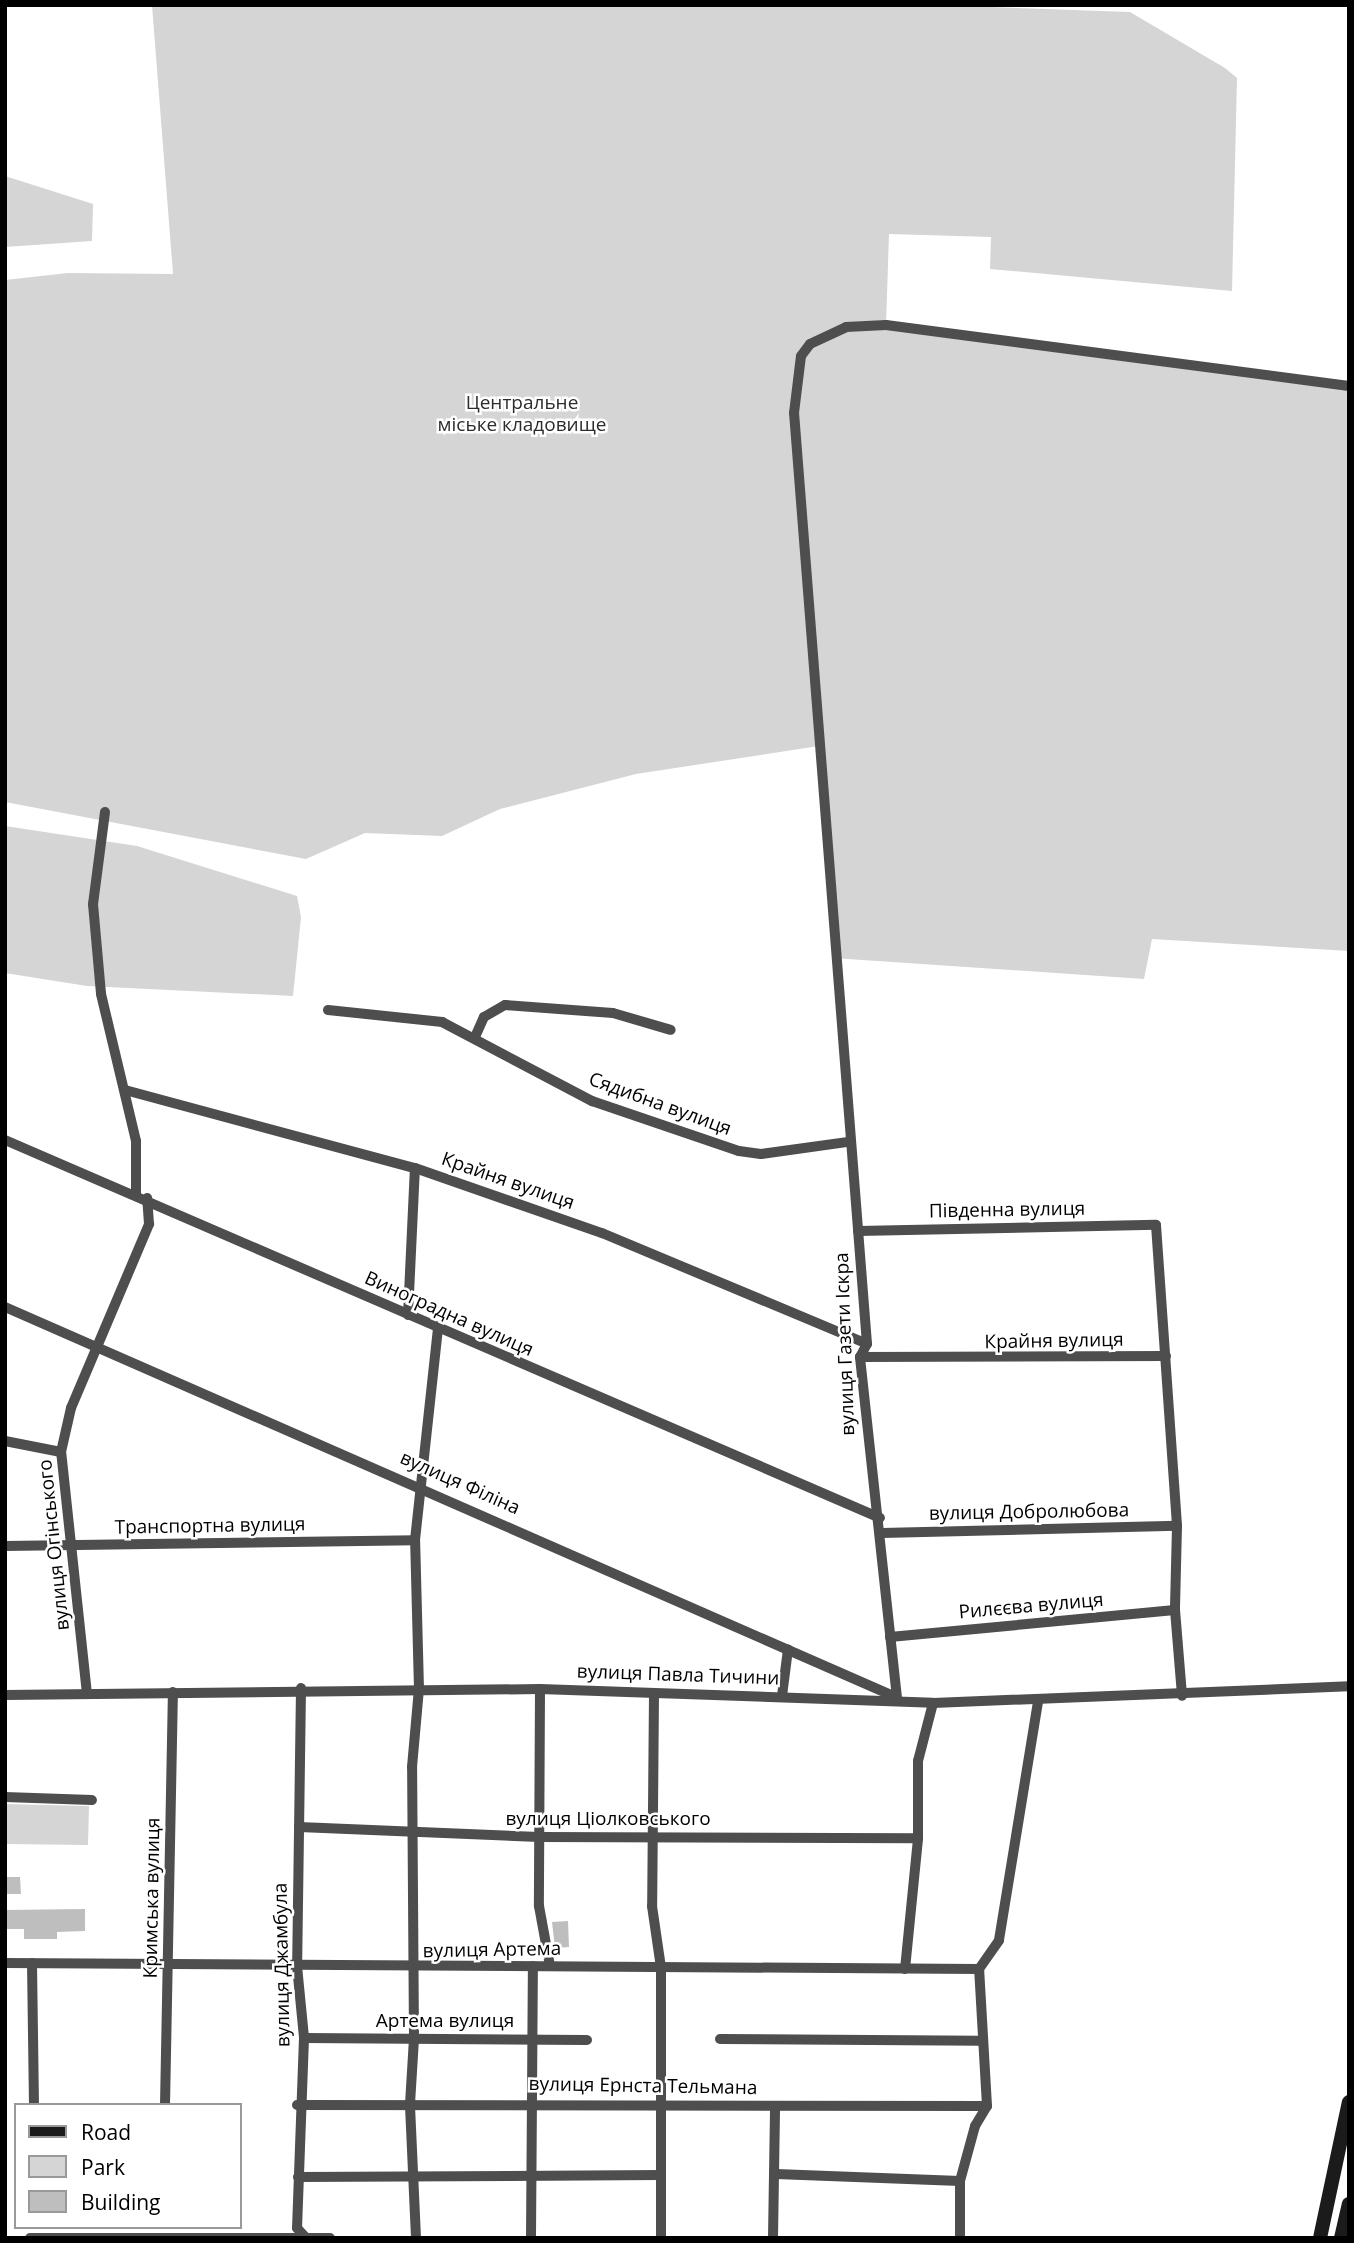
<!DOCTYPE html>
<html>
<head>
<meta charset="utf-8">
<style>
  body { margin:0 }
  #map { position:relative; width:1354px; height:2243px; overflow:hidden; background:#fff; font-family:"Open Sans",sans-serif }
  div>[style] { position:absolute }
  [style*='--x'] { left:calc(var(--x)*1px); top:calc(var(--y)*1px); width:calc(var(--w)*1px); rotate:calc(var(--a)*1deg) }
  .green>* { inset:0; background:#d5d5d5 }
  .building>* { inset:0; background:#bebebe }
  .minor>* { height:10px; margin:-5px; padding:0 5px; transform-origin:5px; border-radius:5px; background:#4e4e4e }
  .secondary>* { height:14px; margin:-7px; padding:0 7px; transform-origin:7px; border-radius:7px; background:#1b1b1b }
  span { translate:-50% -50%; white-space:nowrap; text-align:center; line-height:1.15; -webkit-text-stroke:5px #fff; paint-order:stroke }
  .park-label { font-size:19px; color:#2c2c2c }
  .street-label { font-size:19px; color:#000 }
  .frame { position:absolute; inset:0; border:7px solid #000; pointer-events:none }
  .legend { position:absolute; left:14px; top:2103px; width:228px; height:126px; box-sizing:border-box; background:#fff; border:2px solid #999; margin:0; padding:9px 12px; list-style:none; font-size:21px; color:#000 }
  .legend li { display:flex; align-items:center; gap:14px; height:35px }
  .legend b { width:35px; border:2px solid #999 }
</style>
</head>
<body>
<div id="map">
  <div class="green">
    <i style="clip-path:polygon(152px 5px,935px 5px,1130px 12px,1225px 68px,1237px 78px,1232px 291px,990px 269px,991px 237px,889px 234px,886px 325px,1349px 386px,1349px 951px,1152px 939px,1144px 979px,833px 958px,819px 746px,636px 774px,500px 809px,442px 836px,365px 833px,306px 859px,5px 802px,5px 280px,68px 273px,173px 274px)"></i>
    <i style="clip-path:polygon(5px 176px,93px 204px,92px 241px,5px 247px)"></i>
    <i style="clip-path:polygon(5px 826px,137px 846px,297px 896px,301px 917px,293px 996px,87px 986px,5px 973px)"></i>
    <i style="clip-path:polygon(5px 1804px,89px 1806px,88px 1845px,5px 1844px)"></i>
  </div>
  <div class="building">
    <i style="clip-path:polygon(5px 1877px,20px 1877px,21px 1894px,5px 1894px)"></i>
    <i style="clip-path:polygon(85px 1909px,85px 1931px,57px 1932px,57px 1939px,24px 1939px,24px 1929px,5px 1929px,5px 1910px)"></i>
    <i style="clip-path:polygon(568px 1921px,569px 1947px,555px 1948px,552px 1922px)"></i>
  </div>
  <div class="minor">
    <i style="--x:105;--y:812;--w:93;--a:97.4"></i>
    <i style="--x:93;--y:904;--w:90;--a:84.9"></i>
    <i style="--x:101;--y:994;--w:151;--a:76.6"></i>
    <i style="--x:136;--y:1141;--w:53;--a:90"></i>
    <i style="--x:328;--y:1010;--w:115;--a:6"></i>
    <i style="--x:442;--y:1022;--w:170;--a:27.8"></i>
    <i style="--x:592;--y:1101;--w:155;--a:18.8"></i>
    <i style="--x:739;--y:1151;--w:22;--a:8"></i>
    <i style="--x:761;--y:1154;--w:88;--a:-7.9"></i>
    <i style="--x:475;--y:1037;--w:22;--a:-66"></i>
    <i style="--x:484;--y:1017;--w:24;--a:-30"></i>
    <i style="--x:505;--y:1005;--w:108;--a:4.2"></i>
    <i style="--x:613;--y:1013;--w:60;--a:16.3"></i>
    <i style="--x:125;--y:1090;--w:300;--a:15.1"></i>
    <i style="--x:415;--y:1168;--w:198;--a:19.2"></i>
    <i style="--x:602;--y:1233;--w:287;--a:22.7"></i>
    <i style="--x:5;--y:1140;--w:953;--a:23.36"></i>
    <i style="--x:858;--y:1231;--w:298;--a:-1.2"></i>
    <i style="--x:1156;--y:1225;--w:302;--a:86"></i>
    <i style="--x:1177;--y:1526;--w:84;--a:91.4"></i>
    <i style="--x:1175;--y:1610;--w:86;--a:85.3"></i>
    <i style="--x:5;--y:1307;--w:967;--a:23.65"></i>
    <i style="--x:408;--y:1315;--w:147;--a:-87.3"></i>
    <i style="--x:860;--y:1357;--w:306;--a:-0.2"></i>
    <i style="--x:5;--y:1441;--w:57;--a:11.1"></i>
    <i style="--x:882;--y:1533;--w:295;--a:-1.4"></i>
    <i style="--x:5;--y:1546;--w:410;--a:-0.8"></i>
    <i style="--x:890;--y:1637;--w:286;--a:-5.4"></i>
    <i style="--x:301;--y:1688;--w:278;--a:90.8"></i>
    <i style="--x:297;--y:1966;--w:72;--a:84.4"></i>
    <i style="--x:304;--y:2038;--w:190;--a:92.1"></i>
    <i style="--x:297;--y:2228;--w:12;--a:48"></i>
    <i style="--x:540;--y:1689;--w:217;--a:90.3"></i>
    <i style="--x:539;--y:1906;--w:61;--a:79.6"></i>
    <i style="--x:87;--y:1694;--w:243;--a:-96.1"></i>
    <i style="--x:61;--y:1452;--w:45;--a:-77.2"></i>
    <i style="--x:71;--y:1408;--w:200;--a:-67"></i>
    <i style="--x:149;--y:1224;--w:26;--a:-94"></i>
    <i style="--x:654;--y:1694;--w:212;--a:90.5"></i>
    <i style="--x:652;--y:1906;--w:63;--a:81.7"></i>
    <i style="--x:661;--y:1968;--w:270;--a:90"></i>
    <i style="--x:5;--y:1695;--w:535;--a:-0.64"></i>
    <i style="--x:540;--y:1689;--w:393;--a:2"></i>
    <i style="--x:933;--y:1703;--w:416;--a:-2.3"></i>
    <i style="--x:782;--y:1696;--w:47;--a:-82.7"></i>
    <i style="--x:897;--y:1698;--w:343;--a:-96.2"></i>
    <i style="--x:860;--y:1357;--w:15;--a:-62"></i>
    <i style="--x:867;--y:1344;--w:934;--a:-94.48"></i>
    <i style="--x:794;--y:413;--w:57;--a:-83"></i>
    <i style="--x:801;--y:356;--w:15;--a:-53"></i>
    <i style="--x:810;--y:344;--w:40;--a:-25"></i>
    <i style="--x:846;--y:327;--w:40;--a:-2.9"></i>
    <i style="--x:886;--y:325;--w:467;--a:7.5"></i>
    <i style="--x:5;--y:1797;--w:87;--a:2"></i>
    <i style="--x:299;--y:1827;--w:240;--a:2.4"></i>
    <i style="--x:539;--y:1837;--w:379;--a:0.2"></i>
    <i style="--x:5;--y:1963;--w:974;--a:0.35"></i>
    <i style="--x:32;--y:1963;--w:142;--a:89.2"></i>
    <i style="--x:905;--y:1969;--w:132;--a:-84.3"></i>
    <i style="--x:918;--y:1838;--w:77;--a:-90"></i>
    <i style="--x:918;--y:1761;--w:60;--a:-75.5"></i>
    <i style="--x:979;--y:1969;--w:35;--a:-55"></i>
    <i style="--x:999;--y:1940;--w:241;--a:-80.7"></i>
    <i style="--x:304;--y:2038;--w:283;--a:0.4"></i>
    <i style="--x:720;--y:2039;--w:260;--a:0.4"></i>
    <i style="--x:165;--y:2105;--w:413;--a:-88.9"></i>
    <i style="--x:297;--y:2105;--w:690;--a:0.08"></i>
    <i style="--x:776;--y:2174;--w:184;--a:2.2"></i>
    <i style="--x:298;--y:2177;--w:363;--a:-0.3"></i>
    <i style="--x:30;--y:2238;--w:300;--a:0"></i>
    <i style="--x:416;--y:2238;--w:134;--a:-92.6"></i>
    <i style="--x:410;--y:2104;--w:65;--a:-86.5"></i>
    <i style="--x:414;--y:2039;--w:272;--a:-90.4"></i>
    <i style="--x:412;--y:1767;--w:78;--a:-84.9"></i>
    <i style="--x:419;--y:1689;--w:149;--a:-91.5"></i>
    <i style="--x:415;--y:1540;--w:212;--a:-83.8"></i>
    <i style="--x:531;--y:2238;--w:272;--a:-89.6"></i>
    <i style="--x:773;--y:2238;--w:132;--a:-89.1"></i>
    <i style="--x:960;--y:2238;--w:57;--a:-90"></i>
    <i style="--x:960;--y:2181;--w:57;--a:-74.7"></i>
    <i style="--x:975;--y:2126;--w:23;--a:-59"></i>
    <i style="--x:987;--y:2106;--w:137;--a:-93.3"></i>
  </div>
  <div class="secondary">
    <i style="--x:1320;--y:2238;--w:139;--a:-78"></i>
    <i style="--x:1341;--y:2238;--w:35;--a:-77"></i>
  </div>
  <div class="park-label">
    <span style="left:522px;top:414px">Центральне<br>міське кладовище</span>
  </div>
  <div class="street-label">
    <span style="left:660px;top:1104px;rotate:20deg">Сядибна вулиця</span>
    <span style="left:508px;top:1181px;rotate:19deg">Крайня вулиця</span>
    <span style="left:1007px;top:1210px;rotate:-1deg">Південна вулиця</span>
    <span style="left:449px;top:1314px;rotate:24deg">Виноградна вулиця</span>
    <span style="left:1054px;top:1341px;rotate:-1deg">Крайня вулиця</span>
    <span style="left:845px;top:1344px;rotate:-92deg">вулиця Газети Іскра</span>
    <span style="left:460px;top:1483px;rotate:24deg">вулиця Філіна</span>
    <span style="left:1029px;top:1512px;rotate:-1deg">вулиця Добролюбова</span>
    <span style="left:210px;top:1526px;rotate:-1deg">Транспортна вулиця</span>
    <span style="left:54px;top:1545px;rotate:-96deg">вулиця Огінського</span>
    <span style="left:1031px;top:1606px;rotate:-5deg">Рилєєва вулиця</span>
    <span style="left:678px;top:1675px;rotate:2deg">вулиця Павла Тичини</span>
    <span style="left:608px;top:1819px">вулиця Ціолковського</span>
    <span style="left:152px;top:1898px;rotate:-89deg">Кримська вулиця</span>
    <span style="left:492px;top:1950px;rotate:-1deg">вулиця Артема</span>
    <span style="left:282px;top:1965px;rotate:-91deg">вулиця Джамбула</span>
    <span style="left:445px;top:2021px">Артема вулиця</span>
    <span style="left:643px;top:2086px;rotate:1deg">вулиця Ернста Тельмана</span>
  </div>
  <div class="frame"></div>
  <ul class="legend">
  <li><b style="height:9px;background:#1b1b1b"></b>Road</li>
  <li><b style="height:19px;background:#d5d5d5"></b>Park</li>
  <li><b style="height:19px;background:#bebebe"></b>Building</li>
  </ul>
</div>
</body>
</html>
